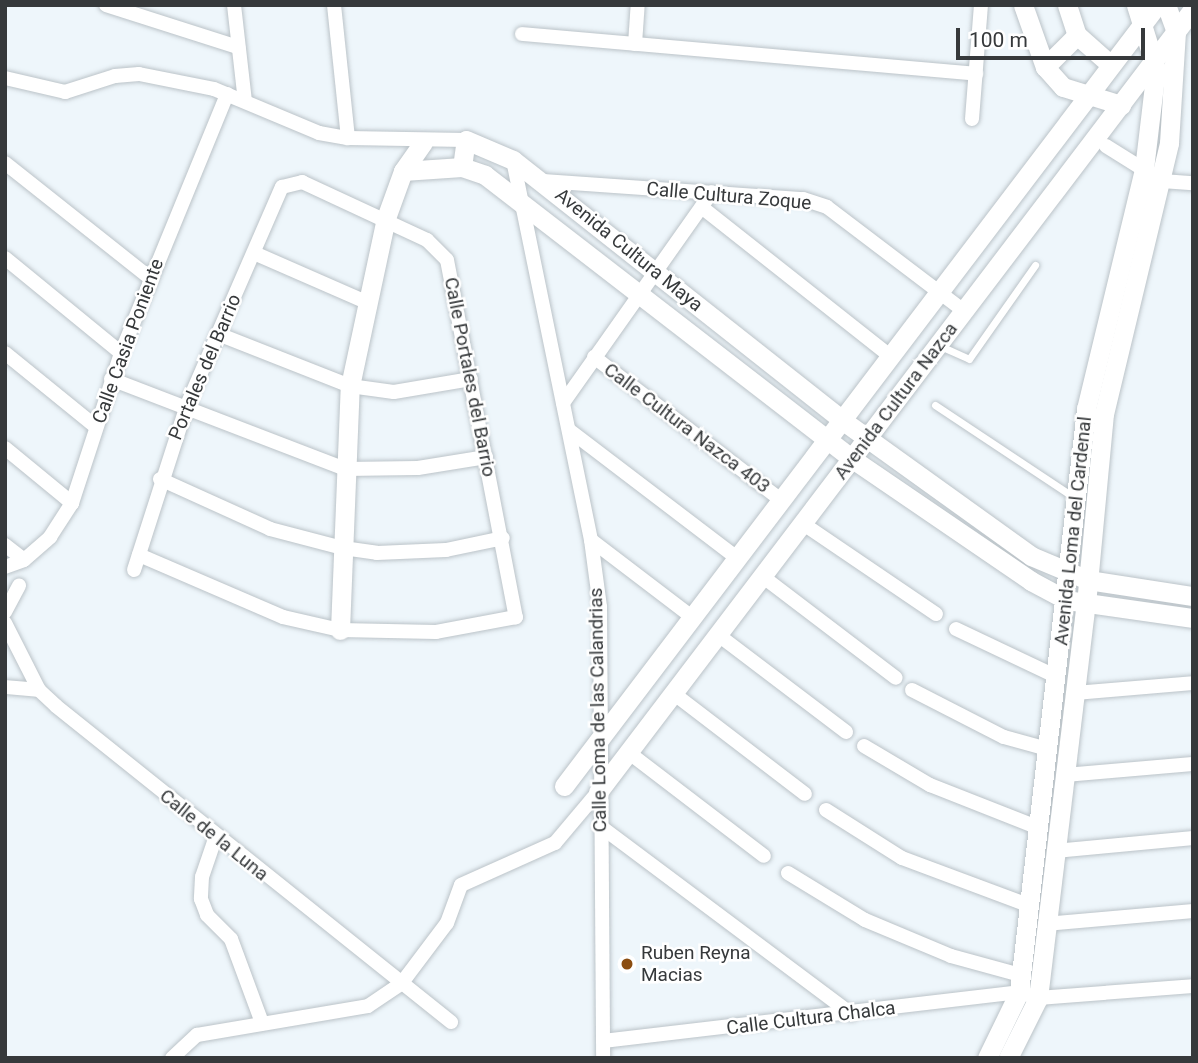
<!DOCTYPE html>
<html>
<head>
<meta charset="utf-8">
<style>
  body { margin:0 }
  #map { position:relative; width:1198px; height:1063px; overflow:hidden; background:#eef6fb; font-family:Roboto,sans-serif }
  div>[style] { position:absolute }
  [style*='--x'] { left:calc(var(--x)*1px); top:calc(var(--y)*1px); width:calc(var(--w)*1px); rotate:calc(var(--a)*1deg) }
  .roads { filter:drop-shadow(0 0 2px #bbc3c8) drop-shadow(0 0 2px #bbc3c8) }
  .lane>* { height:7px; margin:-3.5px; padding:0 3.5px; transform-origin:3.5px; border-radius:3.5px; background:#fff }
  .street>* { height:14px; margin:-7px; padding:0 7px; transform-origin:7px; border-radius:7px; background:#fff }
  .secondary>* { height:19px; margin:-9.5px; padding:0 9.5px; transform-origin:9.5px; border-radius:9.5px; background:#fff }
  .dots>* { width:19px; height:19px; translate:-50% -50%; box-sizing:border-box; border:4px solid #fff; border-radius:50% }
  span { translate:-50% -50%; white-space:nowrap; text-align:center; line-height:1.15; -webkit-text-stroke:5px #fff; paint-order:stroke }
  .street-label { font-size:19px; color:#36393b }
  .poi-label { font-size:19px; color:#36393b }
  .left { translate:0 -50%; text-align:left }
  .frame { position:absolute; inset:0; border:7px solid #36393b; pointer-events:none }
  .scale { position:absolute; left:956px; top:28px; width:189px; height:32px; box-sizing:border-box; border:4px solid #36393b; border-top:0; padding-left:9px; font-size:21px; line-height:24px; white-space:nowrap; color:#36393b; -webkit-text-stroke:5px #fff; paint-order:stroke }
</style>
</head>
<body>
<div id="map">
  <div class="roads">
    <div class="lane">
      <i style="--x:938;--y:345;--w:34;--a:24"></i>
      <i style="--x:969;--y:359;--w:115;--a:-54.9"></i>
      <i style="--x:935;--y:405;--w:164;--a:33.6"></i>
    </div>
    <div class="street">
      <i style="--x:106;--y:5;--w:139;--a:17.7"></i>
      <i style="--x:234;--y:5;--w:97;--a:83.5"></i>
      <i style="--x:334;--y:5;--w:134;--a:84"></i>
      <i style="--x:522;--y:34;--w:456;--a:5"></i>
      <i style="--x:635;--y:44;--w:39;--a:-86"></i>
      <i style="--x:5;--y:78;--w:62;--a:13.1"></i>
      <i style="--x:65;--y:92;--w:52;--a:-17.7"></i>
      <i style="--x:115;--y:76;--w:24;--a:-5"></i>
      <i style="--x:139;--y:74;--w:76;--a:11.3"></i>
      <i style="--x:214;--y:89;--w:114;--a:22.7"></i>
      <i style="--x:319;--y:133;--w:29;--a:10"></i>
      <i style="--x:348;--y:138;--w:118;--a:1"></i>
      <i style="--x:972;--y:119;--w:114;--a:-85.5"></i>
      <i style="--x:1106;--y:146;--w:66;--a:32"></i>
      <i style="--x:1162;--y:181;--w:31;--a:4"></i>
      <i style="--x:513;--y:160;--w:388;--a:78.4"></i>
      <i style="--x:591;--y:540;--w:68;--a:82.3"></i>
      <i style="--x:600;--y:607;--w:451;--a:89.6"></i>
      <i style="--x:5;--y:163;--w:185;--a:38.4"></i>
      <i style="--x:543;--y:181;--w:261;--a:4"></i>
      <i style="--x:803;--y:199;--w:25;--a:18"></i>
      <i style="--x:827;--y:207;--w:172;--a:37.2"></i>
      <i style="--x:704;--y:209;--w:237;--a:38.3"></i>
      <i style="--x:254;--y:253;--w:122;--a:23.6"></i>
      <i style="--x:5;--y:258;--w:150;--a:39.3"></i>
      <i style="--x:218;--y:334;--w:142;--a:21.5"></i>
      <i style="--x:350;--y:386;--w:44;--a:7.8"></i>
      <i style="--x:394;--y:392;--w:78;--a:-9.6"></i>
      <i style="--x:5;--y:353;--w:117;--a:39.1"></i>
      <i style="--x:594;--y:357;--w:235;--a:37.4"></i>
      <i style="--x:111;--y:379;--w:251;--a:21"></i>
      <i style="--x:345;--y:469;--w:73;--a:-0.8"></i>
      <i style="--x:418;--y:468;--w:69;--a:-9.2"></i>
      <i style="--x:563;--y:403;--w:258;--a:-54.8"></i>
      <i style="--x:569;--y:430;--w:211;--a:37.3"></i>
      <i style="--x:5;--y:448;--w:87;--a:39.4"></i>
      <i style="--x:160;--y:479;--w:121;--a:24.4"></i>
      <i style="--x:270;--y:529;--w:75;--a:14.6"></i>
      <i style="--x:343;--y:548;--w:34;--a:8"></i>
      <i style="--x:377;--y:553;--w:69;--a:-2.5"></i>
      <i style="--x:446;--y:550;--w:58;--a:-11.9"></i>
      <i style="--x:802;--y:523;--w:162;--a:34.2"></i>
      <i style="--x:591;--y:540;--w:127;--a:37.3"></i>
      <i style="--x:5;--y:545;--w:24;--a:38"></i>
      <i style="--x:5;--y:567;--w:20;--a:-20"></i>
      <i style="--x:24;--y:560;--w:35;--a:-41"></i>
      <i style="--x:50;--y:537;--w:40;--a:-57.1"></i>
      <i style="--x:72;--y:503;--w:158;--a:-71.9"></i>
      <i style="--x:121;--y:353;--w:280;--a:-67.7"></i>
      <i style="--x:134;--y:570;--w:173;--a:-72.2"></i>
      <i style="--x:187;--y:405;--w:238;--a:-66.5"></i>
      <i style="--x:282;--y:187;--w:21;--a:-14"></i>
      <i style="--x:302;--y:182;--w:138;--a:24.9"></i>
      <i style="--x:427;--y:240;--w:28;--a:45"></i>
      <i style="--x:447;--y:260;--w:364;--a:79.1"></i>
      <i style="--x:516;--y:617;--w:81;--a:169.4"></i>
      <i style="--x:436;--y:632;--w:96;--a:-178.8"></i>
      <i style="--x:340;--y:630;--w:58;--a:-167.2"></i>
      <i style="--x:283;--y:617;--w:157;--a:-156.7"></i>
      <i style="--x:762;--y:576;--w:168;--a:37.3"></i>
      <i style="--x:5;--y:612;--w:30;--a:-62"></i>
      <i style="--x:5;--y:623;--w:75;--a:63.1"></i>
      <i style="--x:39;--y:690;--w:23;--a:43"></i>
      <i style="--x:56;--y:706;--w:506;--a:38.66"></i>
      <i style="--x:956;--y:629;--w:112;--a:25.4"></i>
      <i style="--x:717;--y:634;--w:162;--a:37.2"></i>
      <i style="--x:5;--y:687;--w:34;--a:5"></i>
      <i style="--x:912;--y:690;--w:103;--a:27.1"></i>
      <i style="--x:1004;--y:737;--w:46;--a:15.3"></i>
      <i style="--x:673;--y:693;--w:166;--a:37.4"></i>
      <i style="--x:1075;--y:693;--w:118;--a:-4.8"></i>
      <i style="--x:864;--y:746;--w:77;--a:30.6"></i>
      <i style="--x:930;--y:785;--w:117;--a:21.5"></i>
      <i style="--x:628;--y:752;--w:171;--a:37.4"></i>
      <i style="--x:1065;--y:775;--w:128;--a:-4.9"></i>
      <i style="--x:826;--y:810;--w:90;--a:32.3"></i>
      <i style="--x:902;--y:858;--w:134;--a:20.5"></i>
      <i style="--x:600;--y:826;--w:314;--a:36.8"></i>
      <i style="--x:216;--y:836;--w:43;--a:108.9"></i>
      <i style="--x:202;--y:877;--w:22;--a:93"></i>
      <i style="--x:201;--y:899;--w:17;--a:69"></i>
      <i style="--x:207;--y:915;--w:34;--a:45"></i>
      <i style="--x:231;--y:939;--w:90;--a:69.7"></i>
      <i style="--x:1055;--y:851;--w:139;--a:-5.4"></i>
      <i style="--x:788;--y:873;--w:90;--a:31.4"></i>
      <i style="--x:865;--y:920;--w:93;--a:22.7"></i>
      <i style="--x:951;--y:956;--w:72;--a:15.4"></i>
      <i style="--x:1045;--y:924;--w:149;--a:-5"></i>
      <i style="--x:603;--y:1041;--w:419;--a:-6.7"></i>
      <i style="--x:1019;--y:992;--w:20;--a:18"></i>
      <i style="--x:1038;--y:998;--w:155;--a:-4.4"></i>
      <i style="--x:172;--y:1058;--w:34;--a:-43"></i>
      <i style="--x:197;--y:1035;--w:173;--a:-9.6"></i>
      <i style="--x:368;--y:1006;--w:40;--a:-34"></i>
      <i style="--x:401;--y:984;--w:76;--a:-53"></i>
      <i style="--x:447;--y:923;--w:40;--a:-69.8"></i>
      <i style="--x:461;--y:885;--w:103;--a:-24.1"></i>
      <i style="--x:555;--y:843;--w:67;--a:-49.9"></i>
    </div>
    <div class="secondary">
      <i style="--x:1023;--y:5;--w:66;--a:70.5"></i>
      <i style="--x:1045;--y:67;--w:27;--a:48"></i>
      <i style="--x:1063;--y:87;--w:61;--a:17.2"></i>
      <i style="--x:1067;--y:5;--w:32;--a:72"></i>
      <i style="--x:1077;--y:35;--w:45;--a:41.4"></i>
      <i style="--x:1045;--y:67;--w:45;--a:-45"></i>
      <i style="--x:462;--y:167;--w:27;--a:-82"></i>
      <i style="--x:466;--y:140;--w:51;--a:23.1"></i>
      <i style="--x:513;--y:160;--w:419;--a:38.3"></i>
      <i style="--x:842;--y:420;--w:233;--a:35.7"></i>
      <i style="--x:1031;--y:556;--w:62;--a:22.8"></i>
      <i style="--x:1088;--y:580;--w:106;--a:8.7"></i>
      <i style="--x:403;--y:171;--w:59;--a:-3.9"></i>
      <i style="--x:462;--y:167;--w:24;--a:19"></i>
      <i style="--x:485;--y:175;--w:463;--a:37.7"></i>
      <i style="--x:851;--y:458;--w:218;--a:34.3"></i>
      <i style="--x:1031;--y:581;--w:40;--a:28"></i>
      <i style="--x:1066;--y:600;--w:128;--a:8.1"></i>
      <i style="--x:340;--y:630;--w:244;--a:-87.7"></i>
      <i style="--x:350;--y:386;--w:172;--a:-77.9"></i>
      <i style="--x:386;--y:218;--w:50;--a:-70.1"></i>
      <i style="--x:403;--y:171;--w:35;--a:-55"></i>
      <i style="--x:564;--y:786;--w:981;--a:-52.79"></i>
      <i style="--x:598;--y:792;--w:983;--a:-52.77"></i>
      <i style="--x:987;--y:1058;--w:73;--a:-64.1"></i>
      <i style="--x:1019;--y:992;--w:587;--a:-83.44"></i>
      <i style="--x:1086;--y:409;--w:247;--a:-76.4"></i>
      <i style="--x:1144;--y:169;--w:101;--a:-83.2"></i>
      <i style="--x:1156;--y:69;--w:67;--a:-107.4"></i>
      <i style="--x:1008;--y:1058;--w:67;--a:-63.4"></i>
      <i style="--x:1038;--y:998;--w:397;--a:-83.1"></i>
      <i style="--x:1086;--y:604;--w:191;--a:-84.6"></i>
      <i style="--x:1104;--y:414;--w:279;--a:-76.5"></i>
      <i style="--x:1169;--y:143;--w:111;--a:-86.4"></i>
      <i style="--x:1176;--y:32;--w:29;--a:-110"></i>
    </div>
  </div>
  <div class="dots">
    <i style="left:627px;top:964px;background:#8b4d10"></i>
  </div>
  <div class="street-label">
    <span style="left:729px;top:196px;rotate:5deg">Calle Cultura Zoque</span>
    <span style="left:629px;top:250px;rotate:39deg">Avenida Cultura Maya</span>
    <span style="left:128px;top:341px;rotate:-70deg">Calle Casia Poniente</span>
    <span style="left:205px;top:367px;rotate:-67deg">Portales del Barrio</span>
    <span style="left:470px;top:377px;rotate:79deg">Calle Portales del Barrio</span>
    <span style="left:896px;top:401px;rotate:-53deg">Avenida Cultura Nazca</span>
    <span style="left:687px;top:428px;rotate:37deg">Calle Cultura Nazca 403</span>
    <span style="left:1073px;top:531px;rotate:-84deg">Avenida Loma del Cardenal</span>
    <span style="left:598px;top:710px;rotate:-91deg">Calle Loma de las Calandrias</span>
    <span style="left:214px;top:835px;rotate:39deg">Calle de la Luna</span>
    <span style="left:811px;top:1018px;rotate:-7deg">Calle Cultura Chalca</span>
  </div>
  <div class="poi-label">
    <span class="left" style="left:641px;top:964px">Ruben Reyna<br>Macias</span>
  </div>
  <div class="frame"></div>
  <div class="scale">100 m</div>
</div>
</body>
</html>
